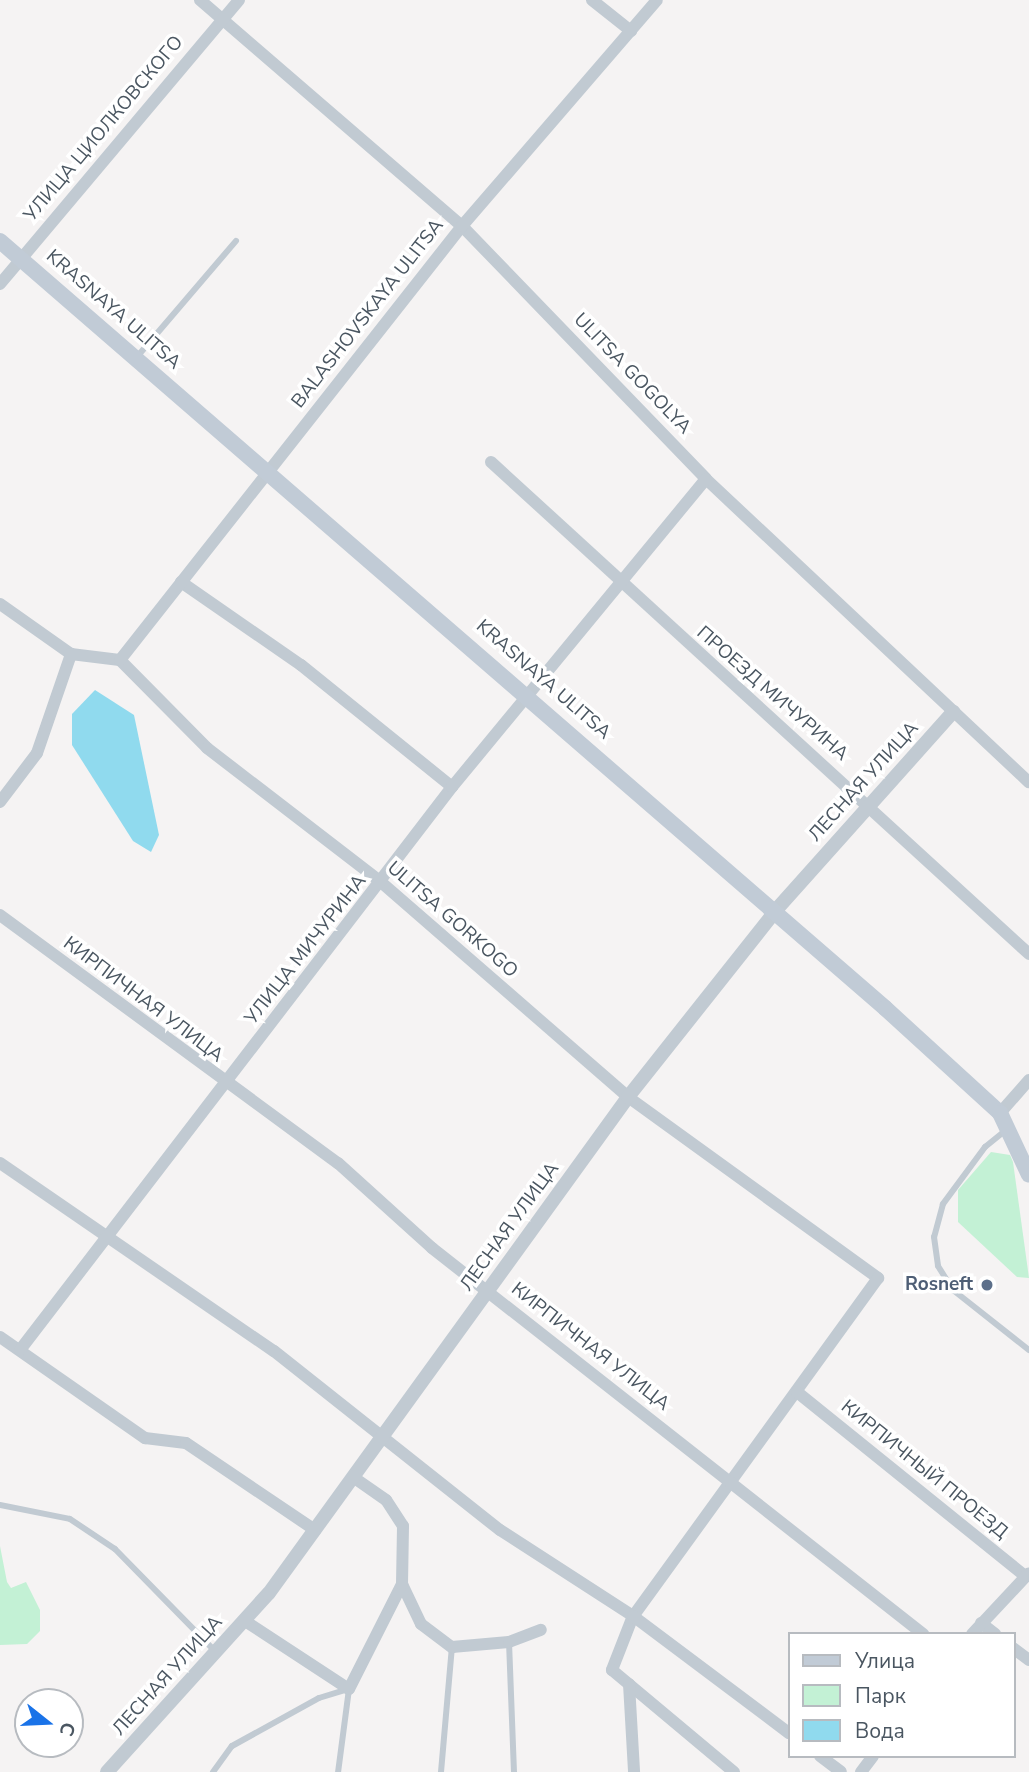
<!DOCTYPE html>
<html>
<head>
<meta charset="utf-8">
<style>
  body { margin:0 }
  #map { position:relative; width:1029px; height:1772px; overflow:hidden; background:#f5f3f3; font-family:"Nunito Sans",sans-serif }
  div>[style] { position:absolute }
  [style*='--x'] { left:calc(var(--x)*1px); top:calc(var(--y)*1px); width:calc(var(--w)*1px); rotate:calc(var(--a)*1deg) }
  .green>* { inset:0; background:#c3f1d5 }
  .water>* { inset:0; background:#90daee }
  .service>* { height:6px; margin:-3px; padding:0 3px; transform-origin:3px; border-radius:3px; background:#c1cad2 }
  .minor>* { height:12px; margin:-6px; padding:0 6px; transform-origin:6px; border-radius:6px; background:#c1cad2 }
  .tertiary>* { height:14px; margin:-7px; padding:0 7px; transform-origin:7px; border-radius:7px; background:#c1cad2 }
  .secondary>* { height:16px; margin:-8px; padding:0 8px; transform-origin:8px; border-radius:8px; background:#c1cbd6 }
  .dots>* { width:19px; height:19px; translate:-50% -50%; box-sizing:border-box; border:4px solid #fff; border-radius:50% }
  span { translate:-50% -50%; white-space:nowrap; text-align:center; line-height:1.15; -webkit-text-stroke:7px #fff; paint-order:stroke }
  .street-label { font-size:19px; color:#4a5661 }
  .service-label { font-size:19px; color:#4e5e75; font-weight:700 }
  .right { translate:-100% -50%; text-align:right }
  .legend { position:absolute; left:788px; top:1632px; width:228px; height:126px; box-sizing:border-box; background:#fff; border:2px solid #b7bbc0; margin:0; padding:9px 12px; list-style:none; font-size:21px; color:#4a5661 }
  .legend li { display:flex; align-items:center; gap:14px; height:35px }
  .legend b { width:35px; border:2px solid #b7bbc0 }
  .north { position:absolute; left:14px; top:1688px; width:70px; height:70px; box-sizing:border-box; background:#fff; border:2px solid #b7bbc0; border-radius:50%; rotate:108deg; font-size:19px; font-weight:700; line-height:28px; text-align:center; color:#4a5661 }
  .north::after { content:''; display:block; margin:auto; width:24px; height:32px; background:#1a73e8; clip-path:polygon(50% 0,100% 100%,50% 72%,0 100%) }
</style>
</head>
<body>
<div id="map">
  <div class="green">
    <i style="clip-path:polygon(991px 1152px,1010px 1155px,1013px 1162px,1029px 1278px,1017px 1277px,958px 1222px,958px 1190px)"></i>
    <i style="clip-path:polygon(0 1546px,7px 1582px,11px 1588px,26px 1582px,40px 1610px,40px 1631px,27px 1644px,0 1645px)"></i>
  </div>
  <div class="water">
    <i style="clip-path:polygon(95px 690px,134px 715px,159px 835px,151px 852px,133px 841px,72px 745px,72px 714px)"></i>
  </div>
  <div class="service">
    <i style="--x:136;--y:358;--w:154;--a:-49.5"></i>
    <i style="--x:1006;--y:1130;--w:27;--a:141"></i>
    <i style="--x:985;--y:1147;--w:71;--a:126.4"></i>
    <i style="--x:943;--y:1204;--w:34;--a:105"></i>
    <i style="--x:934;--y:1237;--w:29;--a:82"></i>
    <i style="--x:938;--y:1266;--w:28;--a:58"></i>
    <i style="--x:953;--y:1290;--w:97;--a:38.3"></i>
    <i style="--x:0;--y:1505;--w:71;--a:11.3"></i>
    <i style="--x:70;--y:1519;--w:54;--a:33.7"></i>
    <i style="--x:115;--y:1549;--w:143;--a:45.6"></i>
    <i style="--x:509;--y:1642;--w:130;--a:87.8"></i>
    <i style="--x:213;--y:1772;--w:32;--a:-54"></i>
    <i style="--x:232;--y:1746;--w:99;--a:-28.9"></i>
    <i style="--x:319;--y:1698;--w:31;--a:-17"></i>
    <i style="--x:349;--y:1689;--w:84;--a:97.5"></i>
    <i style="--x:441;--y:1772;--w:125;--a:-85"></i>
  </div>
  <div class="minor">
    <i style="--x:200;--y:0;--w:346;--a:40.8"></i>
    <i style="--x:462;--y:226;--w:351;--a:46"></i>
    <i style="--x:706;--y:479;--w:443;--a:43.2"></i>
    <i style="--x:592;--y:0;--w:50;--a:38.5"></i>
    <i style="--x:0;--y:284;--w:371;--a:-49.9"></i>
    <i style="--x:491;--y:462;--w:729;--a:42.44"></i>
    <i style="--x:181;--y:582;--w:146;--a:34.7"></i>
    <i style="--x:301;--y:665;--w:194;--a:38.9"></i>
    <i style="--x:0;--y:604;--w:87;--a:35.2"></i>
    <i style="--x:71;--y:654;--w:49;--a:7"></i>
    <i style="--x:120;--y:660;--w:124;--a:45.3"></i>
    <i style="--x:207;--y:748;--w:221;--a:37.6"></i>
    <i style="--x:382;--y:883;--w:326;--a:41"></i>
    <i style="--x:628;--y:1097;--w:309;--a:35.9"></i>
    <i style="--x:878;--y:1278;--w:417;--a:125.9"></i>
    <i style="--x:633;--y:1616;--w:58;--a:111.3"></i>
    <i style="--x:612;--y:1670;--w:159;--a:39.9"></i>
    <i style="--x:120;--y:660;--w:553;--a:-51.76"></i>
    <i style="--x:462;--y:226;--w:298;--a:-49.2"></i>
    <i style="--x:0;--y:802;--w:61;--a:-52.9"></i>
    <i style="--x:37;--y:753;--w:105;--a:-71"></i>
    <i style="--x:0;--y:915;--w:419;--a:36.3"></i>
    <i style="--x:338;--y:1163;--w:127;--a:42.1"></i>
    <i style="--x:432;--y:1248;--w:625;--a:38.17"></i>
    <i style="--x:1000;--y:1113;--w:44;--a:-48.7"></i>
    <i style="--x:0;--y:1163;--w:332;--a:34.5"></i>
    <i style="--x:274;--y:1351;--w:288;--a:38.4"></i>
    <i style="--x:500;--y:1530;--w:158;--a:32.9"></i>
    <i style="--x:633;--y:1616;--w:195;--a:36.9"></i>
    <i style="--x:0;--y:1337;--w:177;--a:34.9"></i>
    <i style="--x:145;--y:1438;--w:41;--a:7"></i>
    <i style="--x:186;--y:1443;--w:156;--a:34"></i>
    <i style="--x:20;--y:1350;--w:710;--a:-52.5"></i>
    <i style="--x:452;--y:787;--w:399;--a:-50.5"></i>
    <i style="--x:797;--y:1392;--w:294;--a:38.9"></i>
    <i style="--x:402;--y:1584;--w:44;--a:64.6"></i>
    <i style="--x:421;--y:1624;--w:39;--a:37"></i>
    <i style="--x:452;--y:1647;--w:57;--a:-5"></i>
    <i style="--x:509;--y:1642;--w:34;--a:-21"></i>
    <i style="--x:245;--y:1621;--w:124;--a:33.2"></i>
    <i style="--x:349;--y:1689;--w:118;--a:-63.2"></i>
    <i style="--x:402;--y:1584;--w:58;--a:-89"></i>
    <i style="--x:403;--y:1526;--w:31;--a:-123"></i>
    <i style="--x:386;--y:1500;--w:40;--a:-145.1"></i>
    <i style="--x:981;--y:1623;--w:18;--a:38"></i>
    <i style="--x:972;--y:1634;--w:83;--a:-46.9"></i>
    <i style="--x:1013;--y:1648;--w:20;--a:37"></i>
    <i style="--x:629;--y:1684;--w:88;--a:86.7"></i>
    <i style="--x:820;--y:1756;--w:26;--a:37"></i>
    <i style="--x:861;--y:1772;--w:20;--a:-53"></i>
  </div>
  <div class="tertiary">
    <i style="--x:107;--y:1772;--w:241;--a:-47.9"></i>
    <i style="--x:269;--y:1593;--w:612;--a:-54.1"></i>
    <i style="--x:628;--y:1097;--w:238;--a:-51.6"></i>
    <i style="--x:776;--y:910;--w:266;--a:-48.2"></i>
  </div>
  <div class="secondary">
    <i style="--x:0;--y:241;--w:1171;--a:40.91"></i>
    <i style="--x:885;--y:1008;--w:156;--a:42.4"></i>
    <i style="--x:1000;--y:1113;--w:68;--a:64.9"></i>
  </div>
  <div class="dots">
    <i style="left:987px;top:1285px;background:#5c6f8a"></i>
  </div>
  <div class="street-label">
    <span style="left:104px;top:129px;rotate:-50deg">УЛИЦА ЦИОЛКОВСКОГО</span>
    <span style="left:113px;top:310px;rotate:41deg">KRASNAYA ULITSA</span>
    <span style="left:368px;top:314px;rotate:-52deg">BALASHOVSKAYA ULITSA</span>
    <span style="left:632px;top:374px;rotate:46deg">ULITSA GOGOLYA</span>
    <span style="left:543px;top:680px;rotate:41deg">KRASNAYA ULITSA</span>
    <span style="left:772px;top:694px;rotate:41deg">ПРОЕЗД МИЧУРИНА</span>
    <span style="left:864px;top:782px;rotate:-48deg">ЛЕСНАЯ УЛИЦА</span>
    <span style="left:452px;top:920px;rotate:41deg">ULITSA GORKOGO</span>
    <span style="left:306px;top:950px;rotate:-52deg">УЛИЦА МИЧУРИНА</span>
    <span style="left:143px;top:1000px;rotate:37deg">КИРПИЧНАЯ УЛИЦА</span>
    <span style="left:510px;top:1227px;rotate:-54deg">ЛЕСНАЯ УЛИЦА</span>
    <span style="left:590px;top:1347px;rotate:38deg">КИРПИЧНАЯ УЛИЦА</span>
    <span style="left:924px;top:1470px;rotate:39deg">КИРПИЧНЫЙ ПРОЕЗД</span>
    <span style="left:168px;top:1676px;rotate:-48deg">ЛЕСНАЯ УЛИЦА</span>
  </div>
  <div class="service-label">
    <span class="right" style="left:973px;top:1285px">Rosneft</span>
  </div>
  <ul class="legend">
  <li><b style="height:9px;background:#c1cbd6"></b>Улица</li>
  <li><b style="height:19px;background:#c3f1d5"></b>Парк</li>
  <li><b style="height:19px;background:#90daee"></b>Вода</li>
  </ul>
  <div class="north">С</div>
</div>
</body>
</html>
